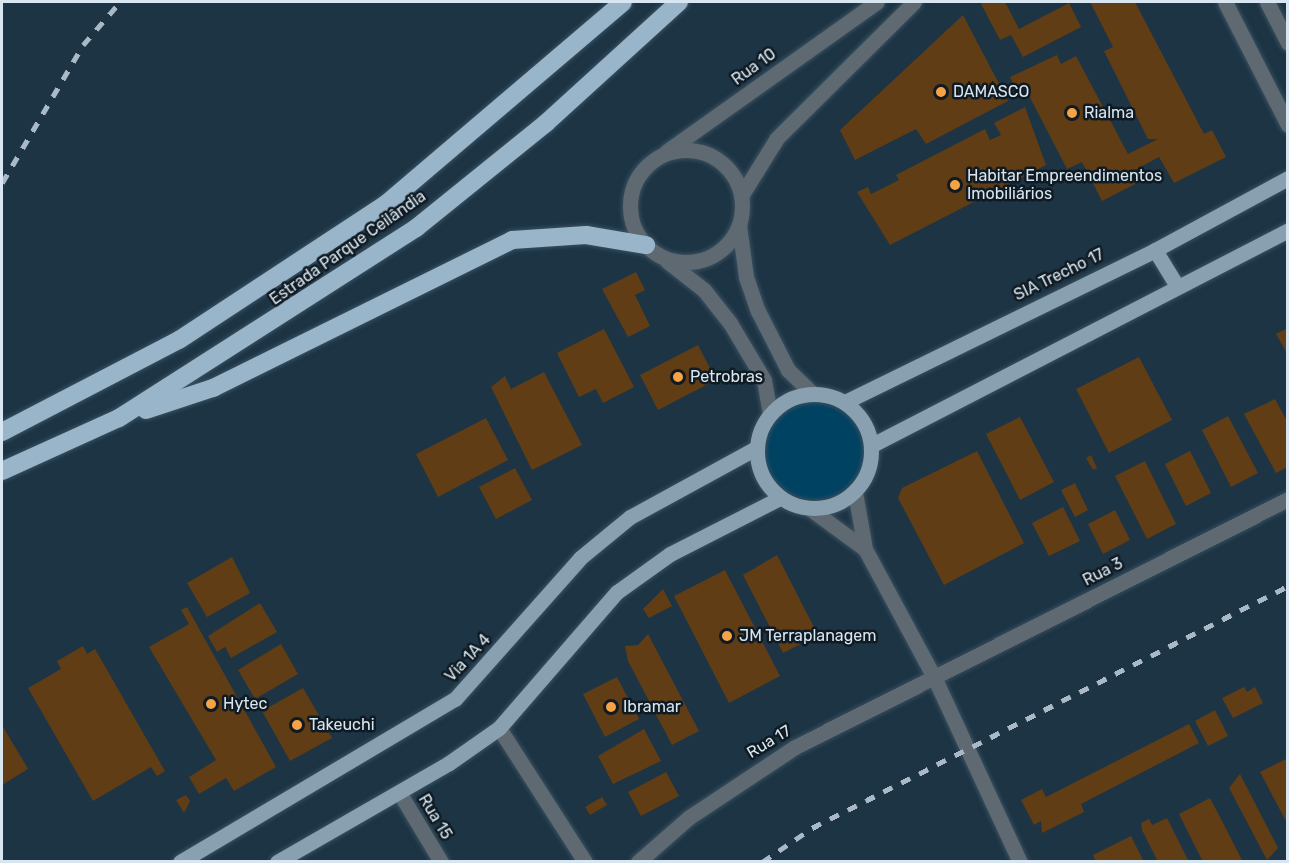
<!DOCTYPE html>
<html>
<head>
<meta charset="utf-8">
<style>
  body { margin:0 }
  #map { position:relative; width:1289px; height:863px; overflow:hidden; background:#1c3444; font-family:Rubik,sans-serif }
  div>[style] { position:absolute }
  [style*='--x'] { left:calc(var(--x)*1px); top:calc(var(--y)*1px); width:calc(var(--w)*1px); rotate:calc(var(--a)*1deg) }
  .green>* { inset:0; background:#004262 }
  .round { border-radius:50% }
  .building>* { inset:0; background:#603d14 }
  .roads { filter:drop-shadow(0 0 2px #3a5060) drop-shadow(0 0 2px #3a5060) }
  .minor>* { height:15px; margin:-7.5px; padding:0 7.5px; transform-origin:7.5px; border-radius:7.5px; background:#5e6971 }
  .minor>.ring { margin:-7.5px; padding:0; box-sizing:content-box; background:none; border:15px solid #5e6971; border-radius:50% }
  .major>* { height:15px; margin:-7.5px; padding:0 7.5px; transform-origin:7.5px; border-radius:7.5px; background:#88a0b0 }
  .major>.ring { margin:-7.5px; padding:0; box-sizing:content-box; background:none; border:15px solid #88a0b0; border-radius:50% }
  .highway>* { height:18px; margin:-9px; padding:0 9px; transform-origin:9px; border-radius:9px; background:#99b5c9 }
  .rail>* { height:4.5px; margin-top:-2.25px; transform-origin:0; background:repeating-linear-gradient(90deg,#a9bac6 0 10px,transparent 0 20px) }
  .dots>* { width:16px; height:16px; translate:-50% -50%; box-sizing:border-box; border:3px solid #101a22; border-radius:50% }
  span { translate:-50% -50%; white-space:nowrap; text-align:center; line-height:1.15; -webkit-text-stroke:5px #101a22; paint-order:stroke }
  .street-label { font-size:16px; color:#d7e6f0 }
  .poi-label { font-size:16px; color:#d7e6f0 }
  .left { translate:0 -50%; text-align:left }
  .frame { position:absolute; inset:0; border:3px solid #d7e6f0; pointer-events:none }
</style>
</head>
<body>
<div id="map">
  <div class="green">
    <i class="round" style="left:764px;top:400px;width:100px;height:100px"></i>
  </div>
  <div class="building">
    <i style="clip-path:polygon(980px 2px,1005px 2px,1019px 29px,1069px 3px,1081px 27px,1023px 57px,1011px 35px,1000px 40px)"></i>
    <i style="clip-path:polygon(1090px 2px,1135px 2px,1204px 134px,1212px 130px,1226px 157px,1174px 183px,1159px 157px,1135px 170px,1141px 181px,1102px 201px,1082px 162px,1067px 169px,1023px 84px,1015px 88px,1010px 77px,1057px 55px,1061px 64px,1076px 56px,1128px 154px,1158px 139px,1148px 139px,1104px 51px,1113px 47px)"></i>
    <i style="clip-path:polygon(963px 15px,1008px 101px,926px 144px,916px 129px,855px 160px,840px 130px)"></i>
    <i style="clip-path:polygon(1025px 107px,1046px 165px,890px 245px,857px 192px,868px 187px,871px 194px,899px 180px,896px 175px,985px 129px,990px 140px,1001px 135px,994px 123px)"></i>
    <i style="clip-path:polygon(636px 272px,645px 290px,635px 295px,650px 326px,628px 337px,602px 289px)"></i>
    <i style="clip-path:polygon(1288px 328px,1288px 355px,1276px 334px)"></i>
    <i style="clip-path:polygon(604px 329px,634px 387px,603px 403px,596px 389px,579px 397px,557px 353px)"></i>
    <i style="clip-path:polygon(698px 345px,716px 380px,658px 410px,640px 375px)"></i>
    <i style="clip-path:polygon(1139px 357px,1172px 420px,1109px 453px,1076px 389px)"></i>
    <i style="clip-path:polygon(544px 372px,582px 445px,532px 470px,491px 387px,505px 376px,511px 389px)"></i>
    <i style="clip-path:polygon(1275px 399px,1288px 423px,1288px 467px,1276px 473px,1244px 414px)"></i>
    <i style="clip-path:polygon(1228px 416px,1258px 473px,1231px 487px,1202px 430px)"></i>
    <i style="clip-path:polygon(1020px 417px,1054px 482px,1020px 500px,986px 434px)"></i>
    <i style="clip-path:polygon(486px 418px,508px 460px,438px 497px,416px 454px)"></i>
    <i style="clip-path:polygon(977px 451px,1024px 543px,944px 585px,898px 498px,902px 488px)"></i>
    <i style="clip-path:polygon(1190px 451px,1211px 493px,1186px 506px,1165px 464px)"></i>
    <i style="clip-path:polygon(1091px 455px,1097px 468px,1093px 470px,1086px 458px)"></i>
    <i style="clip-path:polygon(1145px 461px,1176px 524px,1147px 539px,1115px 476px)"></i>
    <i style="clip-path:polygon(515px 468px,532px 500px,496px 519px,479px 487px)"></i>
    <i style="clip-path:polygon(1075px 483px,1088px 510px,1075px 517px,1061px 490px)"></i>
    <i style="clip-path:polygon(1063px 507px,1080px 541px,1049px 556px,1032px 523px)"></i>
    <i style="clip-path:polygon(1115px 510px,1130px 540px,1103px 554px,1088px 524px)"></i>
    <i style="clip-path:polygon(777px 555px,818px 635px,783px 653px,778px 643px,787px 635px,776px 639px,743px 575px)"></i>
    <i style="clip-path:polygon(232px 557px,250px 593px,207px 617px,187px 583px)"></i>
    <i style="clip-path:polygon(725px 570px,780px 676px,729px 703px,674px 596px)"></i>
    <i style="clip-path:polygon(663px 589px,672px 606px,649px 618px,643px 609px)"></i>
    <i style="clip-path:polygon(260px 603px,277px 632px,231px 658px,225px 647px,217px 652px,208px 636px)"></i>
    <i style="clip-path:polygon(187px 607px,276px 767px,234px 791px,226px 778px,199px 794px,189px 777px,216px 760px,149px 647px,189px 624px,181px 610px)"></i>
    <i style="clip-path:polygon(648px 634px,699px 731px,672px 745px,628px 661px,625px 646px,638px 645px)"></i>
    <i style="clip-path:polygon(281px 644px,298px 674px,255px 699px,238px 670px)"></i>
    <i style="clip-path:polygon(83px 646px,87px 654px,95px 649px,165px 771px,157px 776px,151px 767px,93px 801px,28px 688px,61px 669px,57px 661px)"></i>
    <i style="clip-path:polygon(617px 677px,639px 719px,605px 737px,583px 694px)"></i>
    <i style="clip-path:polygon(1244px 687px,1247px 692px,1255px 687px,1263px 703px,1233px 718px,1222px 698px)"></i>
    <i style="clip-path:polygon(303px 688px,332px 738px,290px 761px,262px 711px)"></i>
    <i style="clip-path:polygon(1215px 710px,1228px 736px,1208px 746px,1195px 721px)"></i>
    <i style="clip-path:polygon(1189px 724px,1199px 743px,1081px 804px,1084px 812px,1042px 833px,1041px 821px,1034px 825px,1021px 800px,1042px 789px,1046px 797px)"></i>
    <i style="clip-path:polygon(2px 725px,28px 769px,2px 785px)"></i>
    <i style="clip-path:polygon(644px 729px,661px 761px,613px 784px,598px 756px)"></i>
    <i style="clip-path:polygon(1288px 758px,1288px 825px,1260px 772px)"></i>
    <i style="clip-path:polygon(666px 772px,679px 796px,641px 816px,628px 792px)"></i>
    <i style="clip-path:polygon(1240px 774px,1278px 848px,1267px 860px,1229px 788px)"></i>
    <i style="clip-path:polygon(186px 795px,190px 801px,184px 813px,176px 800px)"></i>
    <i style="clip-path:polygon(602px 797px,607px 805px,590px 815px,585px 807px)"></i>
    <i style="clip-path:polygon(1210px 798px,1221px 819px,1243px 862px,1203px 862px,1179px 814px)"></i>
    <i style="clip-path:polygon(1167px 818px,1189px 862px,1158px 862px,1142px 830px,1141px 823px,1149px 819px,1152px 825px)"></i>
    <i style="clip-path:polygon(1131px 836px,1144px 862px,1096px 862px,1093px 855px)"></i>
  </div>
  <div class="roads">
    <div class="minor">
      <i style="--x:1225;--y:2;--w:138;--a:62.9"></i>
      <i style="--x:1267;--y:2;--w:46;--a:62.9"></i>
      <i class="ring" style="left:630px;top:150px;width:97px;height:97px"></i>
      <i style="--x:667;--y:151;--w:257;--a:-35.4"></i>
      <i style="--x:741;--y:196;--w:68;--a:-58.2"></i>
      <i style="--x:777;--y:138;--w:193;--a:-44.8"></i>
      <i style="--x:739;--y:225;--w:52;--a:82.3"></i>
      <i style="--x:746;--y:277;--w:36;--a:71"></i>
      <i style="--x:758;--y:311;--w:66;--a:63"></i>
      <i style="--x:788;--y:370;--w:33;--a:44"></i>
      <i style="--x:667;--y:261;--w:47;--a:38.1"></i>
      <i style="--x:704;--y:290;--w:42;--a:51.8"></i>
      <i style="--x:730;--y:323;--w:66;--a:59.2"></i>
      <i style="--x:764;--y:380;--w:34;--a:80"></i>
      <i style="--x:855;--y:492;--w:58;--a:80"></i>
      <i style="--x:865;--y:549;--w:145;--a:61.7"></i>
      <i style="--x:934;--y:677;--w:204;--a:65.1"></i>
      <i style="--x:809;--y:508;--w:69;--a:36.2"></i>
      <i style="--x:499;--y:728;--w:159;--a:57.3"></i>
      <i style="--x:399;--y:792;--w:82;--a:59"></i>
      <i style="--x:638;--y:862;--w:67;--a:-41.3"></i>
      <i style="--x:688;--y:818;--w:128;--a:-33.6"></i>
      <i style="--x:795;--y:747;--w:552;--a:-26.7"></i>
    </div>
    <div class="major">
      <i style="--x:1155;--y:250;--w:42;--a:58.6"></i>
      <i class="ring" style="left:757px;top:394px;width:99px;height:99px"></i>
      <i style="--x:845;--y:402;--w:345;--a:-26.1"></i>
      <i style="--x:1155;--y:250;--w:151;--a:-28.4"></i>
      <i style="--x:872;--y:445;--w:468;--a:-27.3"></i>
      <i style="--x:180;--y:862;--w:320;--a:-30.7"></i>
      <i style="--x:455;--y:699;--w:188;--a:-48.4"></i>
      <i style="--x:580;--y:558;--w:65;--a:-39.4"></i>
      <i style="--x:630;--y:517;--w:144;--a:-28.7"></i>
      <i style="--x:277;--y:862;--w:198;--a:-29.9"></i>
      <i style="--x:449;--y:763;--w:61;--a:-35"></i>
      <i style="--x:499;--y:728;--w:180;--a:-49.1"></i>
      <i style="--x:617;--y:592;--w:65;--a:-35.6"></i>
      <i style="--x:670;--y:554;--w:123;--a:-27"></i>
    </div>
    <div class="highway">
      <i style="--x:146;--y:410;--w:71;--a:-18.2"></i>
      <i style="--x:213;--y:388;--w:334;--a:-26.3"></i>
      <i style="--x:512;--y:240;--w:74;--a:-3.9"></i>
      <i style="--x:586;--y:235;--w:61;--a:9.5"></i>
      <i style="--x:2;--y:432;--w:199;--a:-27.5"></i>
      <i style="--x:179;--y:340;--w:248;--a:-33.3"></i>
      <i style="--x:386;--y:204;--w:311;--a:-40.4"></i>
      <i style="--x:2;--y:471;--w:128;--a:-24.4"></i>
      <i style="--x:119;--y:418;--w:353;--a:-32.6"></i>
      <i style="--x:416;--y:228;--w:167;--a:-38.9"></i>
      <i style="--x:546;--y:123;--w:180;--a:-42.3"></i>
    </div>
  </div>
  <div class="rail">
    <i style="--x:2;--y:183;--w:160;--a:-59.6"></i>
    <i style="--x:83;--y:45;--w:57;--a:-49.3"></i>
    <i style="--x:762;--y:862;--w:60;--a:-34.2"></i>
    <i style="--x:812;--y:828;--w:534;--a:-26.95"></i>
  </div>
  <div class="dots">
    <i style="left:941px;top:92px;background:#f5a345"></i>
    <i style="left:1072px;top:113px;background:#f5a345"></i>
    <i style="left:955px;top:185px;background:#f5a345"></i>
    <i style="left:678px;top:377px;background:#f5a345"></i>
    <i style="left:727px;top:636px;background:#f5a345"></i>
    <i style="left:211px;top:704px;background:#f5a345"></i>
    <i style="left:611px;top:707px;background:#f5a345"></i>
    <i style="left:297px;top:725px;background:#f5a345"></i>
  </div>
  <div class="street-label">
    <span style="left:754px;top:67px;rotate:-36deg">Rua 10</span>
    <span style="left:348px;top:248px;rotate:-35deg">Estrada Parque Ceilândia</span>
    <span style="left:1059px;top:275px;rotate:-26deg">SIA Trecho 17</span>
    <span style="left:1103px;top:572px;rotate:-27deg">Rua 3</span>
    <span style="left:468px;top:658px;rotate:-47deg">Via 1A 4</span>
    <span style="left:769px;top:742px;rotate:-31deg">Rua 17</span>
    <span style="left:435px;top:817px;rotate:59deg">Rua 15</span>
  </div>
  <div class="poi-label">
    <span class="left" style="left:953px;top:92px">DAMASCO</span>
    <span class="left" style="left:1084px;top:113px">Rialma</span>
    <span class="left" style="left:967px;top:185px">Habitar Empreendimentos<br>Imobiliários</span>
    <span class="left" style="left:690px;top:377px">Petrobras</span>
    <span class="left" style="left:739px;top:636px">JM Terraplanagem</span>
    <span class="left" style="left:223px;top:704px">Hytec</span>
    <span class="left" style="left:623px;top:707px">Ibramar</span>
    <span class="left" style="left:309px;top:725px">Takeuchi</span>
  </div>
  <div class="frame"></div>
</div>
</body>
</html>
